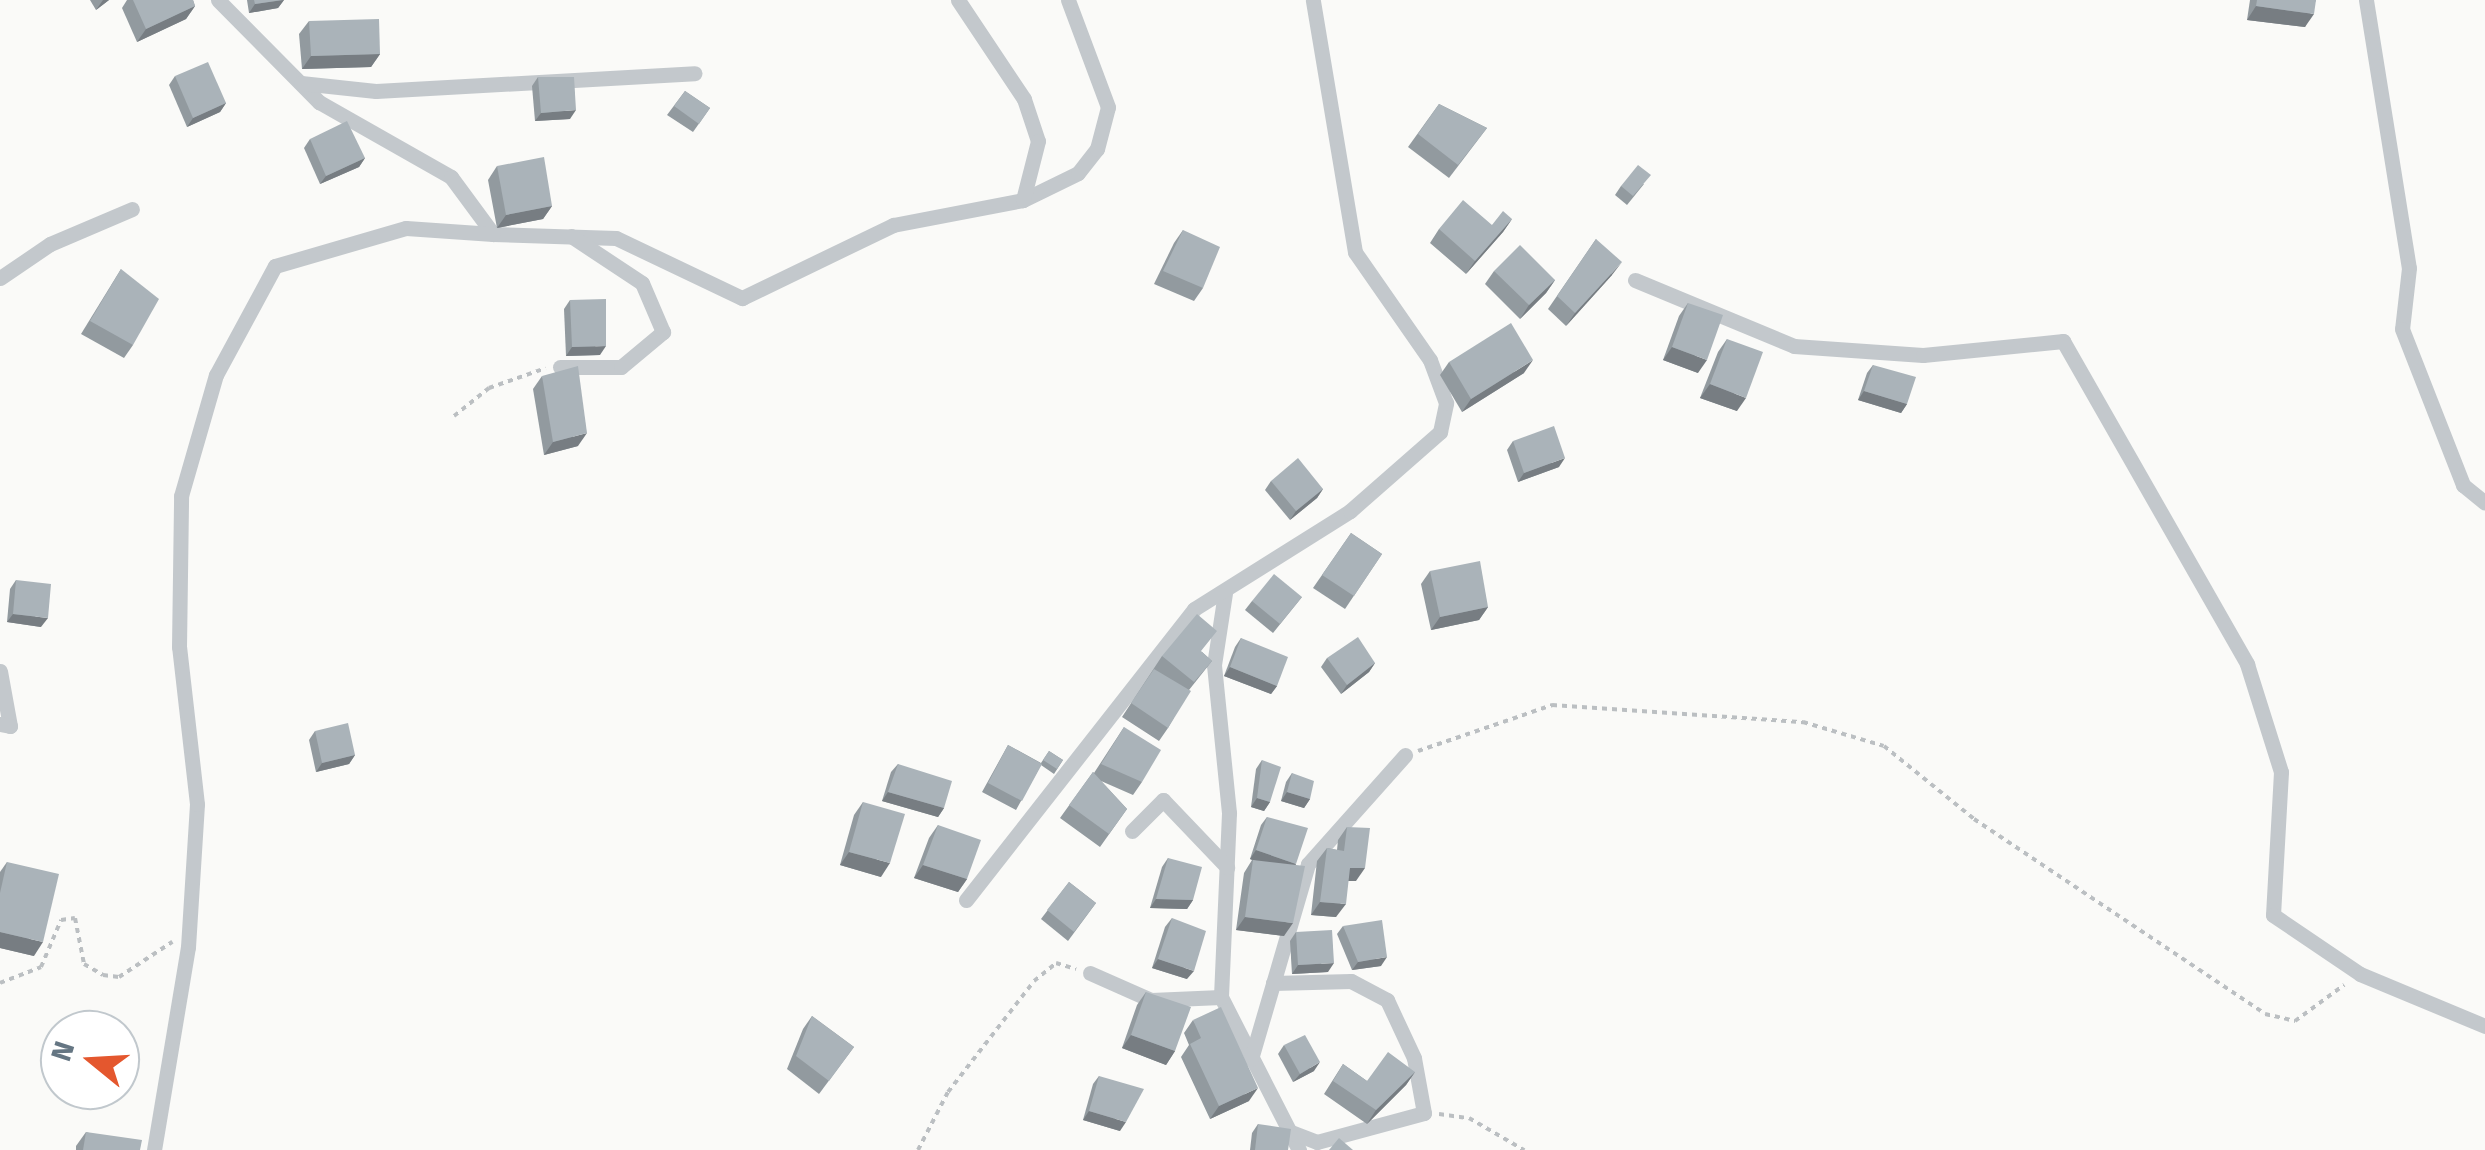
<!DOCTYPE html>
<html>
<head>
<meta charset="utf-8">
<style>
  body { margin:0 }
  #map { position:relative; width:2485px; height:1150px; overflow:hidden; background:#fafaf8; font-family:"Fira Sans",sans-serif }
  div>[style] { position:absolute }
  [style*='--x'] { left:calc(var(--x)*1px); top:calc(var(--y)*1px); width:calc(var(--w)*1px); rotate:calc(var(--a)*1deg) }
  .path>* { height:4px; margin-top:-2px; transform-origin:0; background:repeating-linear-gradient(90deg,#bbbfc2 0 5px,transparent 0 10px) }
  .minor>* { height:15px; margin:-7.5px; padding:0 7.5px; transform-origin:7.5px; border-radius:7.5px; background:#c3c8cc }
  .wall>* { inset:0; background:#929a9f }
  .shaded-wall>* { inset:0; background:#777d82 }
  .building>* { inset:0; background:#aab3b9 }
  span { translate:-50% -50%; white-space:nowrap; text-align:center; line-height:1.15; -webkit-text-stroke:10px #fff; paint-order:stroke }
  .north { position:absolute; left:40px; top:1010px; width:100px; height:100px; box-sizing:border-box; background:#fff; border:2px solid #c1c8cd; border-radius:50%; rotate:288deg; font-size:28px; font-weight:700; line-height:40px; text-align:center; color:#657683 }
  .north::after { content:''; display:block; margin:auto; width:35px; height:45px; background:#e4572e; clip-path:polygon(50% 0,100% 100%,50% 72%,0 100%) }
</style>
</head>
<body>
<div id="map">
  <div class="path">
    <i style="--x:454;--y:416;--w:45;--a:-38.7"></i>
    <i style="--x:489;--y:388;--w:60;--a:-19.3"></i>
    <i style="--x:1418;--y:751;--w:142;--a:-18.9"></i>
    <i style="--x:1552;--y:705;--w:252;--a:3.9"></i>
    <i style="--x:1803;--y:722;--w:84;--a:16.5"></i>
    <i style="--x:1884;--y:746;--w:116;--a:39"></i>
    <i style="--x:1974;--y:819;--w:350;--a:33.8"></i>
    <i style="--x:2265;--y:1014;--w:31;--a:13"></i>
    <i style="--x:2295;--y:1021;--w:61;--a:-36.3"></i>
    <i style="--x:0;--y:983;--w:44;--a:-21.3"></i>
    <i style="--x:41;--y:967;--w:51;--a:-66.9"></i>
    <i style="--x:61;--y:920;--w:14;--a:-8"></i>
    <i style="--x:75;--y:918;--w:47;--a:78.9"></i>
    <i style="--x:84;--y:964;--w:22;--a:30"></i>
    <i style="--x:103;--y:975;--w:16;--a:7"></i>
    <i style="--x:119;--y:977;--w:64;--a:-33.4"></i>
    <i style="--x:1439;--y:1114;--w:30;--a:8"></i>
    <i style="--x:1469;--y:1118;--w:64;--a:30.2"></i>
    <i style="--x:918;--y:1150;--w:65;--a:-62.7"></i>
    <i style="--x:948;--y:1092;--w:140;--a:-52.2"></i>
    <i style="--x:1034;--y:981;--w:28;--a:-39"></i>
    <i style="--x:1056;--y:963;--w:21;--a:17"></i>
  </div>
  <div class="minor">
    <i style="--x:218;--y:0;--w:144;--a:45.3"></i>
    <i style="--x:319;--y:102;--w:152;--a:29.6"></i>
    <i style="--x:451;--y:177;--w:71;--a:53.6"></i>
    <i style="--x:493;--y:234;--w:123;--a:1.9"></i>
    <i style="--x:616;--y:238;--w:140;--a:25.5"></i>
    <i style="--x:742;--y:298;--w:168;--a:-25.8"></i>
    <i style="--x:893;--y:225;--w:132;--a:-10.9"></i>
    <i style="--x:1023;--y:200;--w:61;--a:-26.1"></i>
    <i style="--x:1078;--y:173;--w:31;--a:-52"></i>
    <i style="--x:1097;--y:149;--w:43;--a:-75.3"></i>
    <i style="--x:1108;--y:107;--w:114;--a:-110.5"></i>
    <i style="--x:958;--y:0;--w:119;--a:56.3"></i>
    <i style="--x:1024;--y:99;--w:44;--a:71.6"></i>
    <i style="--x:1038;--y:141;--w:61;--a:104.3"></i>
    <i style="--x:2366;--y:0;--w:271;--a:80.9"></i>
    <i style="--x:2409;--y:268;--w:61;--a:96.5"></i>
    <i style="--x:2402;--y:329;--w:168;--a:68.6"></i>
    <i style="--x:2463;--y:485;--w:28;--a:39"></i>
    <i style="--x:301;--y:83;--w:75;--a:6.1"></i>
    <i style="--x:376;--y:91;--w:319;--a:-3.2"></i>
    <i style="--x:0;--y:278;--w:60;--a:-34.2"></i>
    <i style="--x:50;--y:244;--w:89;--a:-23.1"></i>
    <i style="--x:1635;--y:280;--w:172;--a:22.5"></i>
    <i style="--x:1794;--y:346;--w:129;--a:4"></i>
    <i style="--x:1923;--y:355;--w:141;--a:-5.7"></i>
    <i style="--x:2063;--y:341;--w:372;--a:60.3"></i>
    <i style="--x:2247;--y:664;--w:113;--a:72.5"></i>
    <i style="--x:2281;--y:772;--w:143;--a:93.2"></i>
    <i style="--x:2273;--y:915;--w:105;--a:34.1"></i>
    <i style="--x:2360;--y:974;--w:135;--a:22.6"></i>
    <i style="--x:560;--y:367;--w:61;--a:0"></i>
    <i style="--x:621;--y:367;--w:55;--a:-39.8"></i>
    <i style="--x:663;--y:332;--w:53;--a:-113.2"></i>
    <i style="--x:642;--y:283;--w:85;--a:-146.5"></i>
    <i style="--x:1225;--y:593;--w:73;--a:98.7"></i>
    <i style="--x:1214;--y:665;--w:149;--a:84.2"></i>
    <i style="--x:1229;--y:813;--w:184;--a:92.5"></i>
    <i style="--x:1221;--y:997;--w:172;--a:63"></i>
    <i style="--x:0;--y:671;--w:56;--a:79.7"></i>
    <i style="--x:10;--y:726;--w:10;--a:-169"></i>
    <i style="--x:1132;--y:831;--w:44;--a:-45"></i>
    <i style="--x:1163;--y:800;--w:93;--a:46.3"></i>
    <i style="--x:966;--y:900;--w:370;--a:-51.9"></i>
    <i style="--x:1194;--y:609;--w:184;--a:-32.1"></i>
    <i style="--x:1350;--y:511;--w:120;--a:-41.3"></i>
    <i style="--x:1440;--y:432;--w:30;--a:-78"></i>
    <i style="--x:1446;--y:403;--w:46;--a:-110.4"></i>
    <i style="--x:1430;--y:360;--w:131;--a:-124.8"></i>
    <i style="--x:1355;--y:252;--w:255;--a:-99.5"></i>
    <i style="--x:1090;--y:973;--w:67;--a:23.9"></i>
    <i style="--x:1151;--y:1000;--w:70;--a:-2.5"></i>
    <i style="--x:1273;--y:983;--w:78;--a:-1.5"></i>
    <i style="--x:1351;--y:981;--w:41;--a:27.8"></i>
    <i style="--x:1387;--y:1000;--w:64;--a:65"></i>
    <i style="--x:1414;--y:1058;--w:56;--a:79.7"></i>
    <i style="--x:1424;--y:1113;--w:111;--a:164.8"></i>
    <i style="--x:1317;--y:1142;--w:30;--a:-159"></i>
    <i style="--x:1251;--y:1059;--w:203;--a:-73.7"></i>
    <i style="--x:1308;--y:864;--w:146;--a:-48.3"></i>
    <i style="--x:154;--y:1150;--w:206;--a:-80.5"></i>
    <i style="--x:188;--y:947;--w:143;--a:-86.4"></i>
    <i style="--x:197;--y:804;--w:158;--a:-96.5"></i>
    <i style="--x:179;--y:647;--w:151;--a:-89.2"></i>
    <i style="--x:181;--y:496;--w:126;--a:-73.9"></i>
    <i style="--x:216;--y:375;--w:124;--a:-61.6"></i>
    <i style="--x:275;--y:266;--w:136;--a:-16.2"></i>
    <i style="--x:406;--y:228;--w:87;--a:3.9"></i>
  </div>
  <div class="wall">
    <i style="clip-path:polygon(90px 0,109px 0,96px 10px)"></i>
    <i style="clip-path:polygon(127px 0,193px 0,195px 6px,186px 19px,137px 42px,122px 8px)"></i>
    <i style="clip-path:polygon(247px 0,284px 0,278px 8px,249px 13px)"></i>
    <i style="clip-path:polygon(2250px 0,2316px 0,2305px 27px,2247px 20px)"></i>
    <i style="clip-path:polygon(309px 21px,380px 54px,371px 67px,302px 69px,299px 34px)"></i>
    <i style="clip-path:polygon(175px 76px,226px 103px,220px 112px,187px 127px,169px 85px)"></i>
    <i style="clip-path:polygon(538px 77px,570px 119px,535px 121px,532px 86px)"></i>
    <i style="clip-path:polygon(685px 91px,710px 108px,693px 132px,667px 115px)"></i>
    <i style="clip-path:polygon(1439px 104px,1487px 128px,1449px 178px,1408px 147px)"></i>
    <i style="clip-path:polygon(310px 139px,365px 158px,359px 167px,320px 184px,304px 148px)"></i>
    <i style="clip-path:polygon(497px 166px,552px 206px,543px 219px,497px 228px,488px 180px)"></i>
    <i style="clip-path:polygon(1644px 184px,1627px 205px,1615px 195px,1621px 186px)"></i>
    <i style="clip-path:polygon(1512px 219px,1503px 232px,1466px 274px,1430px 243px,1439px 229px,1492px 225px)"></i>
    <i style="clip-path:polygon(1183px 230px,1203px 288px,1194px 301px,1154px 284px,1174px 243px)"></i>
    <i style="clip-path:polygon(1596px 239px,1612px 275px,1566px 326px,1548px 309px)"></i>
    <i style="clip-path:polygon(121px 269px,133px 345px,124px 358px,81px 334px)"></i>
    <i style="clip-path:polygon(1494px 271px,1555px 280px,1546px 293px,1520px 319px,1485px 284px)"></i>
    <i style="clip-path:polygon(570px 300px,600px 355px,566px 356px,564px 309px)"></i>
    <i style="clip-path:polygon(1688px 303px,1698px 373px,1663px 360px,1679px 316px)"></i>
    <i style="clip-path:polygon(1727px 339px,1737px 411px,1700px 398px,1718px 352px)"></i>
    <i style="clip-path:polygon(1449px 362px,1524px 373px,1462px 412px,1440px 375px)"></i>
    <i style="clip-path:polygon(1873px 365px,1907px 404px,1901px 413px,1858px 400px,1867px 373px)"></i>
    <i style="clip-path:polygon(542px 376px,578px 446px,544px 455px,533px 389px)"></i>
    <i style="clip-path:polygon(1513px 441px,1559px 467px,1518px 482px,1507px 450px)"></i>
    <i style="clip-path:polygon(1271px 481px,1323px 489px,1317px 498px,1290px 520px,1265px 490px)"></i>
    <i style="clip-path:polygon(1351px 533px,1382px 554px,1345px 609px,1313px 588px)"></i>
    <i style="clip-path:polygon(1430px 571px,1488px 607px,1479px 620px,1431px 630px,1421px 584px)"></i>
    <i style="clip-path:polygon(16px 580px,41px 627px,7px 622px,10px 589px)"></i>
    <i style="clip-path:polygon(1302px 597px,1273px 633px,1245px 610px,1252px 601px)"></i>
    <i style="clip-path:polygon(1241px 638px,1277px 686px,1271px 694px,1224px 676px,1235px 647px)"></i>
    <i style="clip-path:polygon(1202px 652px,1212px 661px,1189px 690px,1168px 728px,1159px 741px,1122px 717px,1162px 656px)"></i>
    <i style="clip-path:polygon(1327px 658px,1375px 663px,1369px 672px,1341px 694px,1321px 667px)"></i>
    <i style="clip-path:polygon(1124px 727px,1142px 782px,1133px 795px,1101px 781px,1127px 809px,1100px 847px,1060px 818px,1093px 772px,1094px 773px)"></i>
    <i style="clip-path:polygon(315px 731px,355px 755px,349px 764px,316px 772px,309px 740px)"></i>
    <i style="clip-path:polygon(1008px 745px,1041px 763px,1049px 751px,1063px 760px,1054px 774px,1041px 765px,1016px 810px,982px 792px)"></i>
    <i style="clip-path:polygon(1262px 760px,1270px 802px,1264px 811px,1251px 807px,1256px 769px)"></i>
    <i style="clip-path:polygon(898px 764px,944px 808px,938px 817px,882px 801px,891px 772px)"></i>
    <i style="clip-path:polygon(1292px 773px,1310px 799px,1304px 808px,1281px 801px,1286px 782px)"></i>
    <i style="clip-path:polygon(863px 802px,881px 877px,840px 865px,854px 815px)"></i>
    <i style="clip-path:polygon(1267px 817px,1296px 865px,1284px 936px,1236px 930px,1244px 873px,1252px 860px,1250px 859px,1261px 825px)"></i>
    <i style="clip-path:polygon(938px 825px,967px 879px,958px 892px,914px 878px,929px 838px)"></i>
    <i style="clip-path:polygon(1347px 827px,1356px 881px,1348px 881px,1336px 917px,1311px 915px,1317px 861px,1327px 848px,1337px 850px,1338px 840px)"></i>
    <i style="clip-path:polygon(1168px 858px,1193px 900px,1187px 909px,1150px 908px,1162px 867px)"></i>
    <i style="clip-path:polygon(7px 862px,34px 956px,0 948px,0 872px)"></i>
    <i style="clip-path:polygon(1069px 882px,1096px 903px,1068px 941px,1041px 919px)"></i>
    <i style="clip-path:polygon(1172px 918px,1187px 979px,1152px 968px,1165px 927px)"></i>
    <i style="clip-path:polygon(1343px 926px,1381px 966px,1352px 970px,1337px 934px)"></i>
    <i style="clip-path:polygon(1296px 932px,1328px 972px,1292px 974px,1290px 941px)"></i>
    <i style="clip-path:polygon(1146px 992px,1175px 1051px,1166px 1065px,1122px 1048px,1137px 1005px)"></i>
    <i style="clip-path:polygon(812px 1016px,854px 1047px,819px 1094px,787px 1069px,803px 1029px)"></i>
    <i style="clip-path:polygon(1193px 1020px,1249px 1101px,1210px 1119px,1181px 1057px,1189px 1045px,1184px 1033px)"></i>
    <i style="clip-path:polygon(1284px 1045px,1314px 1071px,1293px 1082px,1278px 1054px)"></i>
    <i style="clip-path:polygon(1343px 1064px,1367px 1081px,1415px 1072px,1406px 1085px,1367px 1124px,1324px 1094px)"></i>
    <i style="clip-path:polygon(1099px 1076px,1120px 1131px,1083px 1120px,1093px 1084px)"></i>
    <i style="clip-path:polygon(1258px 1124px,1288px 1150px,1250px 1150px,1252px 1133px)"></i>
    <i style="clip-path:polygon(86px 1132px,140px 1150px,76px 1150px,76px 1146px)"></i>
  </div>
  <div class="shaded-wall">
    <i style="clip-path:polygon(103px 0,109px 0,96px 10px)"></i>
    <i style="clip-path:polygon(284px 0,278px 8px,249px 13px,255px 4px)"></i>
    <i style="clip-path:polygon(195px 6px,186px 19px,137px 42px,146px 29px)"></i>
    <i style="clip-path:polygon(2256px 6px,2314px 14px,2305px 27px,2247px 20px)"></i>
    <i style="clip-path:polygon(380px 54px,371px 67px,302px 69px,311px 56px)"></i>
    <i style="clip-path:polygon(226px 103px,220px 112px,187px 127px,193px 118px)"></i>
    <i style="clip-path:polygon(576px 110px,570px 119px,535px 121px,541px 113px)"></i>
    <i style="clip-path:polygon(365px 158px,359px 167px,320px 184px,326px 176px)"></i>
    <i style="clip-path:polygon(552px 206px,543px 219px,497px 228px,506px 215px)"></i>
    <i style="clip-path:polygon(1512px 219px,1503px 232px,1466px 274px,1475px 261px)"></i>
    <i style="clip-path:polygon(1622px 262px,1612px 275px,1566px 326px,1575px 313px)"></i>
    <i style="clip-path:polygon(1555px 280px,1546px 293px,1520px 319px,1529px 305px)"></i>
    <i style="clip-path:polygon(606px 346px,600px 355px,566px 356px,572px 347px)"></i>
    <i style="clip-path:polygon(1672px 347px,1707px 360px,1698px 373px,1663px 360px)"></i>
    <i style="clip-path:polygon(1533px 360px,1524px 373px,1462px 412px,1471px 399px)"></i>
    <i style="clip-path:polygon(1710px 384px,1746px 398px,1737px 411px,1700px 398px)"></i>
    <i style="clip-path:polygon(1864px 391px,1907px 404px,1901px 413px,1858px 400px)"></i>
    <i style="clip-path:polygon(587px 433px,578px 446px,544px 455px,553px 442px)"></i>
    <i style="clip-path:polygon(1565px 458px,1559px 467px,1518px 482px,1524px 473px)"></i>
    <i style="clip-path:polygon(1323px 489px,1317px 498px,1290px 520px,1296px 511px)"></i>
    <i style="clip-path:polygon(1488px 607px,1479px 620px,1431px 630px,1440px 617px)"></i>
    <i style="clip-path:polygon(13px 614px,48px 618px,41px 627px,7px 622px)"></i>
    <i style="clip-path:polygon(1375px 663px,1369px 672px,1341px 694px,1347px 685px)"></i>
    <i style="clip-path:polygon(1230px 667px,1277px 686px,1271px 694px,1224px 676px)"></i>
    <i style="clip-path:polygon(355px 755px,349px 764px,316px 772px,322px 763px)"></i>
    <i style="clip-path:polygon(888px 792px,944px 808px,938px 817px,882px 801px)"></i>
    <i style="clip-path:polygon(1287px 792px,1310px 799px,1304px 808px,1281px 801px)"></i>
    <i style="clip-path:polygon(1257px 798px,1270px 802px,1264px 811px,1251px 807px)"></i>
    <i style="clip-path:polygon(1256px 850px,1296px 864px,1290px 872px,1250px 859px)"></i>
    <i style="clip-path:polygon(849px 852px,890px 863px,881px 877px,840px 865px)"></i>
    <i style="clip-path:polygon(923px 865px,967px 879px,958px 892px,914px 878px)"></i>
    <i style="clip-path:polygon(1350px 868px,1365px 868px,1356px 881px,1340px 881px)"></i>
    <i style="clip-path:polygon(1156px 899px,1193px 900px,1187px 909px,1150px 908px)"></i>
    <i style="clip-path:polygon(1320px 902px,1346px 904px,1336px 917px,1311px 915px)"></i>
    <i style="clip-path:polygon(1245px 917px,1293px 923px,1284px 936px,1236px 930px)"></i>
    <i style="clip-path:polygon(0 932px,43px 942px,34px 956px,0 948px)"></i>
    <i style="clip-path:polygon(1387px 957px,1381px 966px,1352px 970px,1358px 962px)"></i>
    <i style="clip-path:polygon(1158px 959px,1194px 971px,1187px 979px,1152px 968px)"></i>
    <i style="clip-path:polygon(1334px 963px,1328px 972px,1292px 974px,1298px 965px)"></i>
    <i style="clip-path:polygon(1131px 1035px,1175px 1051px,1166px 1065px,1122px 1048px)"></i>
    <i style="clip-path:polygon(1320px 1062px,1314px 1071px,1293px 1082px,1300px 1074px)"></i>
    <i style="clip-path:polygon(1415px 1072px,1406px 1085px,1367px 1124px,1376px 1110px)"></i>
    <i style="clip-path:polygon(1258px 1088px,1249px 1101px,1210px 1119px,1219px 1106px)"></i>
    <i style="clip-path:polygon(1089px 1111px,1126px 1122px,1120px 1131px,1083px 1120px)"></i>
  </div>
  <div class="building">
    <i style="clip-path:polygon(133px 0,193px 0,195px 6px,146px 29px)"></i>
    <i style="clip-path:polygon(254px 0,282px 0,255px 4px)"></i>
    <i style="clip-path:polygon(2257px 0,2316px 0,2314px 14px,2256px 6px)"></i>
    <i style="clip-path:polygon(379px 19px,380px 54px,311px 56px,309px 21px)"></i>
    <i style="clip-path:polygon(208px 62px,226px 103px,193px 118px,175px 76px)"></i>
    <i style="clip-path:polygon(538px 77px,574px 77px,576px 110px,541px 113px)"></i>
    <i style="clip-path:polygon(685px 91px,710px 108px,699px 124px,674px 106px)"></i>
    <i style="clip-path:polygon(1439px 104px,1487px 128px,1458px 165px,1418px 134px)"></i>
    <i style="clip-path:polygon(347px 121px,365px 158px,326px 176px,310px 139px)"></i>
    <i style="clip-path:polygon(544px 157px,552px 206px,506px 215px,497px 166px)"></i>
    <i style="clip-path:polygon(1638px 165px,1651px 175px,1633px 196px,1621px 186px)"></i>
    <i style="clip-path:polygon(1463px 200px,1492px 225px,1503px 211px,1512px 219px,1475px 261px,1439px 229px)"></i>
    <i style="clip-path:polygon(1183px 230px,1220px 247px,1203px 288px,1163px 271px)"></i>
    <i style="clip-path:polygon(1596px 239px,1622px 262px,1575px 313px,1557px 296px)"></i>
    <i style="clip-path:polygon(1520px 245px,1555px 280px,1529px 305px,1494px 271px)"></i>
    <i style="clip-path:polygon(121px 269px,159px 299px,133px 345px,90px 321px)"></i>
    <i style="clip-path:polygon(606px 299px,606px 346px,572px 347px,570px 300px)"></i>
    <i style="clip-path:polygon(1688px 303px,1723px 315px,1707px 360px,1672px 347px)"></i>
    <i style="clip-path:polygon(1511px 323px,1533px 360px,1471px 399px,1449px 362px)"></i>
    <i style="clip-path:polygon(1727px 339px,1763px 352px,1746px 398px,1710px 384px)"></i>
    <i style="clip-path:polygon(1873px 365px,1916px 377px,1907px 404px,1864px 391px)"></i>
    <i style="clip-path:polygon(578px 366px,587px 433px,553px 442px,542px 376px)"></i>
    <i style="clip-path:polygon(1554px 426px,1565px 458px,1524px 473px,1513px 441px)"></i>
    <i style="clip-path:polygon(1298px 458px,1323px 489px,1296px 511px,1271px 481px)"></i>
    <i style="clip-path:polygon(1351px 533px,1382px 554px,1354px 596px,1322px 575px)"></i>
    <i style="clip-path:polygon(1480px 561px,1488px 607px,1440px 617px,1430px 571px)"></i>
    <i style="clip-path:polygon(1274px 574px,1302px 597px,1280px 624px,1252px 601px)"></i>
    <i style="clip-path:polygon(16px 580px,51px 584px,48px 618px,13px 614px)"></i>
    <i style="clip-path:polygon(1197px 614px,1217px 631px,1201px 651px,1212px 661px,1194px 682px,1162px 656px)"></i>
    <i style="clip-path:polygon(1358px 637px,1375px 663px,1347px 685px,1327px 658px)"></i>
    <i style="clip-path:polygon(1241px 638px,1288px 657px,1277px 686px,1230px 667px)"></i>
    <i style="clip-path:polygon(1154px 669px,1191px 691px,1168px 728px,1131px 703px)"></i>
    <i style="clip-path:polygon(348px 723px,355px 755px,322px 763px,315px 731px)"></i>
    <i style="clip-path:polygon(1124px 727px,1161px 750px,1142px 782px,1101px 764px)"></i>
    <i style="clip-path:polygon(1008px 745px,1042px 764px,1022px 801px,988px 783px)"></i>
    <i style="clip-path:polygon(1049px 751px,1063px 760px,1057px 769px,1043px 760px)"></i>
    <i style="clip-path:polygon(1262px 760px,1281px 767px,1270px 802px,1257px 798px)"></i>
    <i style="clip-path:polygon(898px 764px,952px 781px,944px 808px,888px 792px)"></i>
    <i style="clip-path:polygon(1093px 772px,1127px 809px,1109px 834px,1069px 805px)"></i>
    <i style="clip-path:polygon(1292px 773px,1314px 781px,1310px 799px,1287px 792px)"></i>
    <i style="clip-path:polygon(863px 802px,905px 814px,890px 863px,849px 852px)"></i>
    <i style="clip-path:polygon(1267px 817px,1308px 828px,1296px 864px,1256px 850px)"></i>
    <i style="clip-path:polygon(938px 825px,981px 840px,967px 879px,923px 865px)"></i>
    <i style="clip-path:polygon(1347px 827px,1370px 828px,1365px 868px,1350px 868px,1346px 904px,1320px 902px,1327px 848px,1344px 851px)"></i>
    <i style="clip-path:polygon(1168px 858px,1202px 867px,1193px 900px,1156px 899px)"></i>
    <i style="clip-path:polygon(1253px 860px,1305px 866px,1293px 923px,1245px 917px)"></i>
    <i style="clip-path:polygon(7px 862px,59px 874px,43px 942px,0 932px,0 893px)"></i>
    <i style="clip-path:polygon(1069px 882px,1096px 903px,1074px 932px,1047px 910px)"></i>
    <i style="clip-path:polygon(1172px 918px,1206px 931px,1194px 971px,1158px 959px)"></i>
    <i style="clip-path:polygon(1382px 920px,1387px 957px,1358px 962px,1343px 926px)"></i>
    <i style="clip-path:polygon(1332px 930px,1334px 963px,1298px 965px,1296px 932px)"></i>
    <i style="clip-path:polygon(1146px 992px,1191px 1007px,1175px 1051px,1131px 1035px)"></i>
    <i style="clip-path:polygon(1221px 1007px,1258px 1088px,1219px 1106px,1190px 1044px,1201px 1038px,1193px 1020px)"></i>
    <i style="clip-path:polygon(812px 1016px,854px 1047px,829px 1081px,796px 1056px)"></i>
    <i style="clip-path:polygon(1305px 1035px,1320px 1062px,1300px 1074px,1284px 1045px)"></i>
    <i style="clip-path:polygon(1388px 1052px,1415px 1072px,1376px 1110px,1333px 1081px,1343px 1064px,1367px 1081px)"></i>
    <i style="clip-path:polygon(1099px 1076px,1144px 1089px,1126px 1122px,1089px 1111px)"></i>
    <i style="clip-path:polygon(1258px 1124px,1291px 1129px,1288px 1150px,1255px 1150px)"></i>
    <i style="clip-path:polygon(86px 1132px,142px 1140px,140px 1150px,83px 1150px)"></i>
    <i style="clip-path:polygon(1339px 1138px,1353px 1150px,1329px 1150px)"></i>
  </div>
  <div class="north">N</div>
</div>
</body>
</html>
